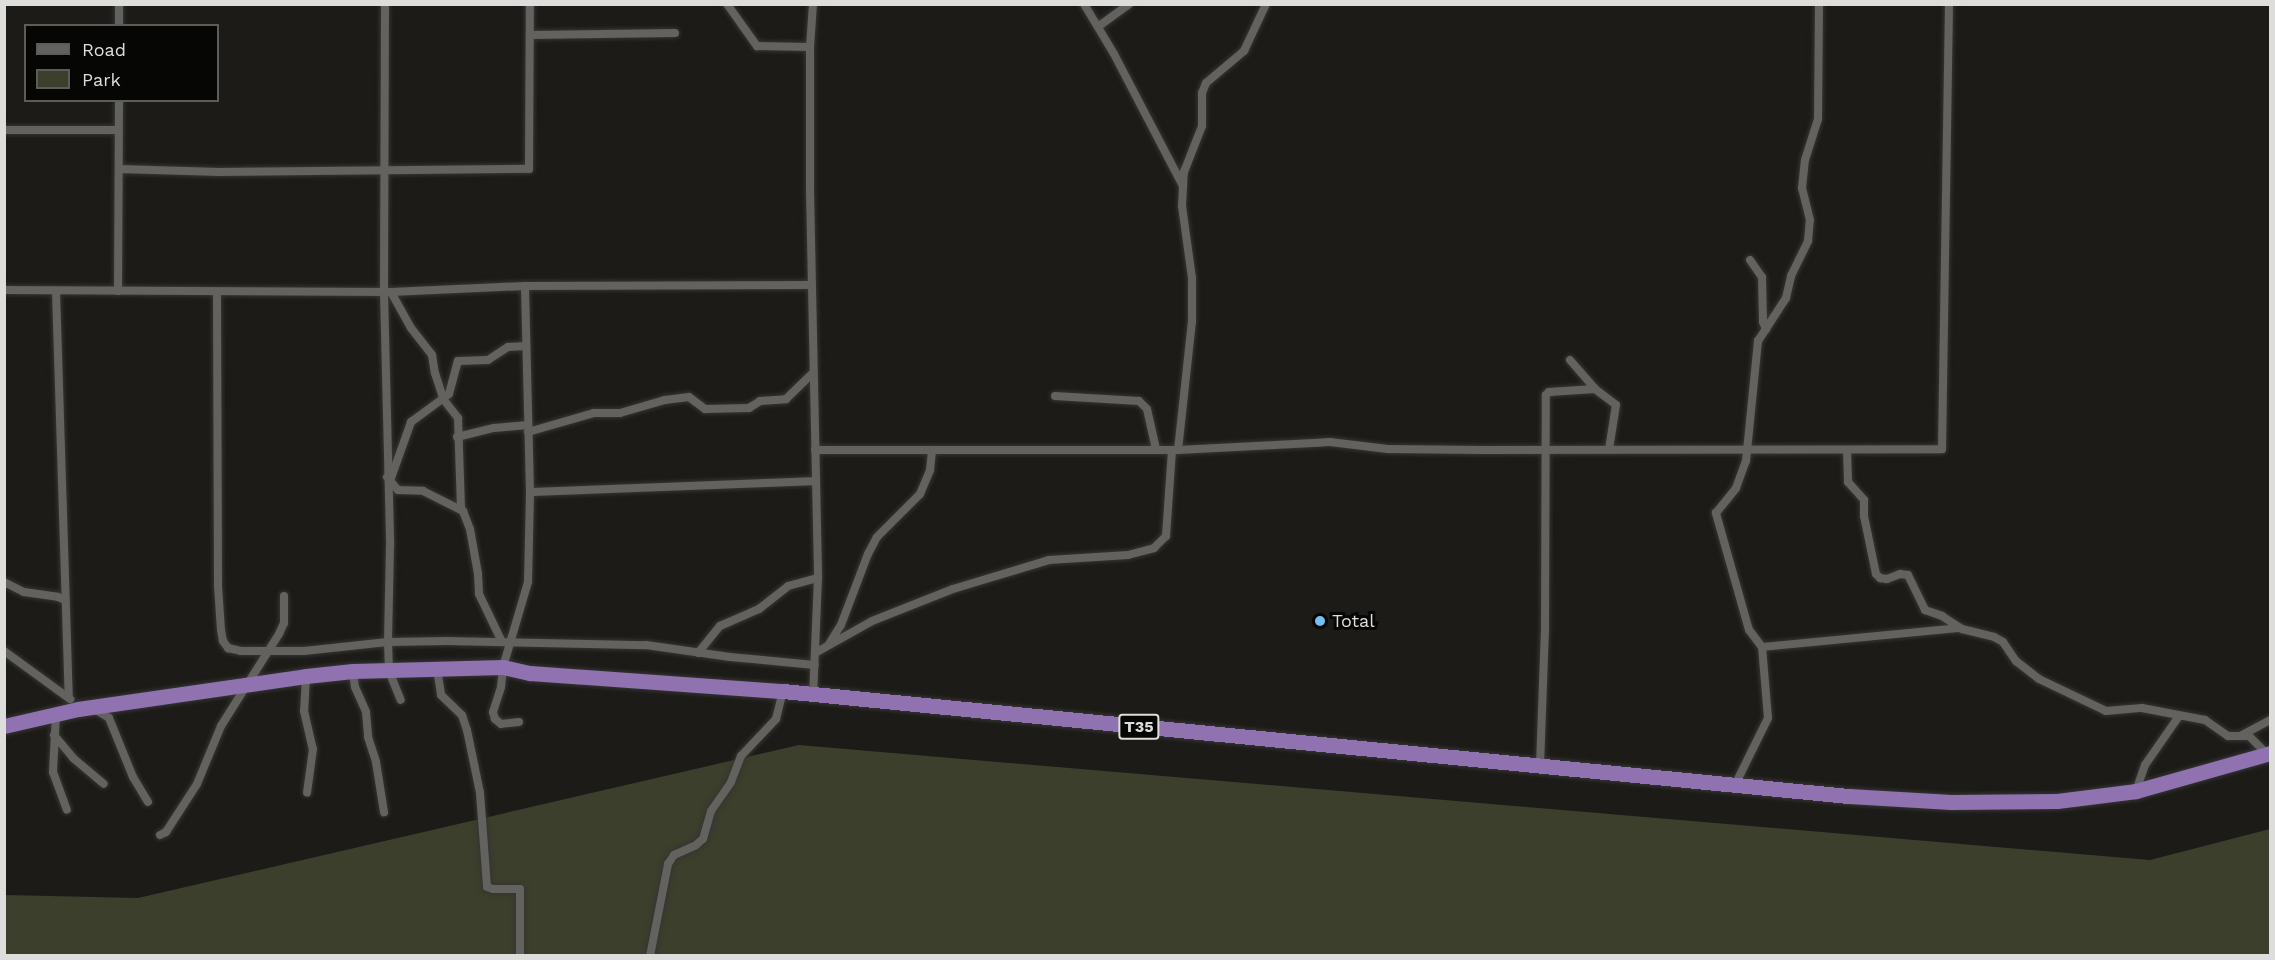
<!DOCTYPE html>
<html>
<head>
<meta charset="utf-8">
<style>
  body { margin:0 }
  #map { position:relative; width:2275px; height:960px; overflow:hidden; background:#1c1b18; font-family:"Work Sans",sans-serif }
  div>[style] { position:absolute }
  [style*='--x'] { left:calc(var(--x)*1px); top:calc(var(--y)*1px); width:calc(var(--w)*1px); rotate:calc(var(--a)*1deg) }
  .green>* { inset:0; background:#3c3f2c }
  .roads { filter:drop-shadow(0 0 2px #353533) drop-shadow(0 0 2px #353533) }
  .street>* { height:8px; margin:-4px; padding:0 4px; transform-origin:4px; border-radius:4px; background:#63625e }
  .highway>* { height:15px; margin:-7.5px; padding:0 7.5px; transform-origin:7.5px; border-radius:7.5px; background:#9172b0 }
  .dots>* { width:16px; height:16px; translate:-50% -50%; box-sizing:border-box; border:3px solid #060605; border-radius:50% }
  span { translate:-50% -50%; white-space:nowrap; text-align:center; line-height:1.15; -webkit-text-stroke:6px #060605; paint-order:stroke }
  .shield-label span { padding:2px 4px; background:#060605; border:2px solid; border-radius:4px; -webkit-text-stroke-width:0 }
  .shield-label { font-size:16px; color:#dddddb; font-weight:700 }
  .poi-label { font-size:18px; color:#dddddb }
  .left { translate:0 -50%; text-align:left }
  .frame { position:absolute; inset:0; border:6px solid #dddddb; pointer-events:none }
  .legend { position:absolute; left:24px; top:24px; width:195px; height:78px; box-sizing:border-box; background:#060605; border:2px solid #5c5c5b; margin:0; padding:8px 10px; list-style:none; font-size:18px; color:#dddddb }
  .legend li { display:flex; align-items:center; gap:12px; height:30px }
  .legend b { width:30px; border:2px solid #5c5c5b }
</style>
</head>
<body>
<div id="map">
  <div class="green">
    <i style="clip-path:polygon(799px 745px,2150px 860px,2270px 829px,2270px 955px,5px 956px,5px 895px,138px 898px)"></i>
  </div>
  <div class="roads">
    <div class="street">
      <i style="--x:119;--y:4;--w:22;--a:90"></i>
      <i style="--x:385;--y:4;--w:288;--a:90.2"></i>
      <i style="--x:384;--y:292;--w:254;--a:88.6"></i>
      <i style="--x:390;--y:546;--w:96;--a:91.2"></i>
      <i style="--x:388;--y:642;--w:29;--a:88"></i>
      <i style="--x:389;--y:671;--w:31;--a:68"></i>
      <i style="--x:727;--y:4;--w:52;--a:54.5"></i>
      <i style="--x:757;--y:46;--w:53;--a:1.1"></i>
      <i style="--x:813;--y:4;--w:43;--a:94"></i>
      <i style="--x:810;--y:47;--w:144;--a:90"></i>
      <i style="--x:810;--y:191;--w:387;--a:88.8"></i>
      <i style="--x:818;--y:578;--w:118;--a:92.4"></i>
      <i style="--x:1084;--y:4;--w:58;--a:59"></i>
      <i style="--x:1114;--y:54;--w:147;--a:62.4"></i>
      <i style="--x:1099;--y:26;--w:37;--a:-36"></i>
      <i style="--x:530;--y:35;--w:145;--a:-0.8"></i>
      <i style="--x:4;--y:130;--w:114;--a:0"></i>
      <i style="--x:119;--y:169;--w:101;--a:1.7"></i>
      <i style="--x:220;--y:172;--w:309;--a:-0.6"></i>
      <i style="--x:529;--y:169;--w:165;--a:-89.7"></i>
      <i style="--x:1750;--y:260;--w:21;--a:55"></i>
      <i style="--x:1762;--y:277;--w:45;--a:88.7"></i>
      <i style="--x:1763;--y:322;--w:8;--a:67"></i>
      <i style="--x:4;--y:290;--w:387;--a:0.3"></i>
      <i style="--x:391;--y:292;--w:134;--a:-2.6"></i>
      <i style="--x:525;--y:286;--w:286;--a:-0.2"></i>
      <i style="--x:56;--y:291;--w:406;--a:88.2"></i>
      <i style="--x:118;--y:291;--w:191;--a:-89.7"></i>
      <i style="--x:217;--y:292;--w:294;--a:89.8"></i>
      <i style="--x:218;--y:586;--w:44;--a:86.1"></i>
      <i style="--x:221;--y:630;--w:11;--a:80"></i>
      <i style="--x:223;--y:641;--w:9;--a:54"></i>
      <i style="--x:228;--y:648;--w:13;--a:13"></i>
      <i style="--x:241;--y:651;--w:63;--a:0"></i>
      <i style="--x:304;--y:651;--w:84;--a:-6.1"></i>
      <i style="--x:388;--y:642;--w:59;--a:-1"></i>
      <i style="--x:447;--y:641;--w:199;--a:1.2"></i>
      <i style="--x:646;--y:645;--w:85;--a:8.1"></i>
      <i style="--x:730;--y:657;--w:85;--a:5.4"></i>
      <i style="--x:391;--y:292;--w:41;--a:60.9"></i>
      <i style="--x:411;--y:328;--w:34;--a:52"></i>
      <i style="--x:432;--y:355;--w:18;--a:81"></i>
      <i style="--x:435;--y:373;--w:28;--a:72"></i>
      <i style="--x:444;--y:400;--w:23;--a:52"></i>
      <i style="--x:458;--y:418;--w:91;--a:88.1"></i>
      <i style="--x:1570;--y:360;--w:38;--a:49"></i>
      <i style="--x:1595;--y:389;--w:26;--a:37"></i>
      <i style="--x:1616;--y:405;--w:45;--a:99"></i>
      <i style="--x:1055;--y:396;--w:84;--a:3.4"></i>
      <i style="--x:1139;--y:401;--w:11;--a:45"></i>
      <i style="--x:1147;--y:409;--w:41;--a:77.3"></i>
      <i style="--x:528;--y:432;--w:69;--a:-16.1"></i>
      <i style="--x:594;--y:413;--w:26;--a:0"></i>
      <i style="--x:620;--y:413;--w:47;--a:-16.1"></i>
      <i style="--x:665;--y:400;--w:24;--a:-7"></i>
      <i style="--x:689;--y:397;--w:20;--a:37"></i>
      <i style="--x:705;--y:409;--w:44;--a:-1.3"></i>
      <i style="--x:749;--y:408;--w:13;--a:-32"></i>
      <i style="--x:760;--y:401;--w:26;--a:-4"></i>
      <i style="--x:786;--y:399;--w:36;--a:-44"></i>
      <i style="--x:457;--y:437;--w:38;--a:-14"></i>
      <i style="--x:494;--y:428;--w:34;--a:-5"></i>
      <i style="--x:815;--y:450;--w:363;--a:0"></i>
      <i style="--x:1178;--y:450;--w:152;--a:-3"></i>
      <i style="--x:1330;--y:442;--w:58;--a:6.9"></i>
      <i style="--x:1388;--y:449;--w:92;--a:0.6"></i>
      <i style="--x:1480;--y:450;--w:462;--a:-0.1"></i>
      <i style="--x:1942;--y:449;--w:445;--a:-89.1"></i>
      <i style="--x:1178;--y:450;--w:129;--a:-83.8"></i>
      <i style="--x:1192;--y:322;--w:44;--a:-90"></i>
      <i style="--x:1192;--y:278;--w:73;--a:-97.9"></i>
      <i style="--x:1182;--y:206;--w:34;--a:-87"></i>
      <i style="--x:1184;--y:172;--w:49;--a:-68.6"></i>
      <i style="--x:1202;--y:126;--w:33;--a:-90"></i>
      <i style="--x:1202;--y:93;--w:11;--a:-68"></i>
      <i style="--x:1206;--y:83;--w:50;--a:-40.1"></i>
      <i style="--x:1244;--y:51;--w:52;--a:-64.9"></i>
      <i style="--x:1847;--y:451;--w:31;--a:88"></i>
      <i style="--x:1848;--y:482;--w:24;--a:48"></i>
      <i style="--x:1864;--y:500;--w:16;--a:90"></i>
      <i style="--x:1864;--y:516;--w:59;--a:78.3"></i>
      <i style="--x:1876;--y:574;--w:6;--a:45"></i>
      <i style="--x:1880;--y:578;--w:7;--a:8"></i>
      <i style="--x:1887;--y:579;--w:14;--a:-21"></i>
      <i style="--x:1900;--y:574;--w:8;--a:7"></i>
      <i style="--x:1908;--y:575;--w:39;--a:64"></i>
      <i style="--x:1925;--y:610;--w:18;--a:19"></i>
      <i style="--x:1942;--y:616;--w:24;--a:33"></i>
      <i style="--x:1962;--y:629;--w:33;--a:14"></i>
      <i style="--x:1994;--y:637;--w:10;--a:29"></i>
      <i style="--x:2003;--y:642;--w:23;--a:56"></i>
      <i style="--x:2016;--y:661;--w:29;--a:38"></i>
      <i style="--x:2039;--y:679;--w:74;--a:25.5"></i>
      <i style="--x:2106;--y:711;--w:36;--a:-5"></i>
      <i style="--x:2142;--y:708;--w:64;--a:10.8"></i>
      <i style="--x:2205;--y:720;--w:28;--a:35"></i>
      <i style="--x:2228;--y:736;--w:21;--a:0"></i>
      <i style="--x:2249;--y:736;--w:25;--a:45"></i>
      <i style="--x:387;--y:477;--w:17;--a:50"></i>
      <i style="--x:398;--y:490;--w:25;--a:2"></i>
      <i style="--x:423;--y:491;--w:45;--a:26.6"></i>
      <i style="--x:463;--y:511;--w:19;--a:69"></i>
      <i style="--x:470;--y:529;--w:46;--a:79.9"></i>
      <i style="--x:478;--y:574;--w:20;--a:87"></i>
      <i style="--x:479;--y:594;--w:53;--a:64.4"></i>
      <i style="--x:390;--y:481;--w:63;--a:-70.4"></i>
      <i style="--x:411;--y:422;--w:47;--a:-36.4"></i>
      <i style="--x:449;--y:394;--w:34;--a:-75"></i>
      <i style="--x:458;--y:361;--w:30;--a:-2"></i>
      <i style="--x:488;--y:360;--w:24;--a:-33"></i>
      <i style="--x:508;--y:347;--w:18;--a:-3"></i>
      <i style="--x:530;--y:492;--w:284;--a:-2.2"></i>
      <i style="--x:4;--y:582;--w:22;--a:27"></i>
      <i style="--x:24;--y:592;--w:34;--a:8"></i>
      <i style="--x:58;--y:597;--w:8;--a:23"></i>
      <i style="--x:829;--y:644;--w:22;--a:-58"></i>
      <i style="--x:841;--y:625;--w:76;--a:-69.2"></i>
      <i style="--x:868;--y:554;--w:19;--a:-62"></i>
      <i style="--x:877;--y:537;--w:61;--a:-45"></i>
      <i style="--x:920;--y:494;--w:26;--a:-67"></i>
      <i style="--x:930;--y:470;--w:20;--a:-84"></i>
      <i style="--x:1762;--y:647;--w:21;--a:-127"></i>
      <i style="--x:1749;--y:630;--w:122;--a:-105.8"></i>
      <i style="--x:1716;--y:513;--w:32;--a:-51"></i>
      <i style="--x:1736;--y:488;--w:29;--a:-70"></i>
      <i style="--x:1746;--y:461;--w:121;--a:-84.3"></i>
      <i style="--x:1758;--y:341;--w:51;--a:-56.9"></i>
      <i style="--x:1786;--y:298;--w:23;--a:-77"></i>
      <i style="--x:1791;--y:276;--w:39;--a:-64"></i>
      <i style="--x:1808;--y:241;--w:21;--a:-85"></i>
      <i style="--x:1810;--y:220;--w:33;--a:-104"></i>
      <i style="--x:1802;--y:188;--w:28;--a:-84"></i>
      <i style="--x:1805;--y:160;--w:43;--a:-72.4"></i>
      <i style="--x:1818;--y:119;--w:115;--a:-89.5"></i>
      <i style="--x:4;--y:651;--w:82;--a:36"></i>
      <i style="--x:698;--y:653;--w:35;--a:-51"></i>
      <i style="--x:720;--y:626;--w:43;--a:-23.6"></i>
      <i style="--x:759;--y:609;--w:37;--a:-38"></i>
      <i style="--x:788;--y:586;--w:31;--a:-15"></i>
      <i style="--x:815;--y:653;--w:65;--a:-29.3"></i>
      <i style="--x:872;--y:621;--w:87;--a:-21.6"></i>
      <i style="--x:953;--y:589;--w:100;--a:-16.8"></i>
      <i style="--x:1049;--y:560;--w:79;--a:-3.6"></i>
      <i style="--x:1128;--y:555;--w:27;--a:-15"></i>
      <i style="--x:1154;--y:548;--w:17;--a:-45"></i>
      <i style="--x:1166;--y:536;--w:86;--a:-86"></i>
      <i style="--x:437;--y:669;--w:26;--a:81"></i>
      <i style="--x:441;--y:695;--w:29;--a:44"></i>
      <i style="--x:462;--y:715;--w:16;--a:72"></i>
      <i style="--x:467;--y:730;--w:64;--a:78.3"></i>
      <i style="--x:480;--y:793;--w:94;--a:85.7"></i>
      <i style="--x:487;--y:887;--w:6;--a:18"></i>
      <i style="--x:493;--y:889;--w:27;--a:0"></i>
      <i style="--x:520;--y:889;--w:67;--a:90"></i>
      <i style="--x:353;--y:671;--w:16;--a:83"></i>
      <i style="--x:355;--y:687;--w:27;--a:66"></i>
      <i style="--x:366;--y:712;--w:25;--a:85"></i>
      <i style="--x:368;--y:737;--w:26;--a:72"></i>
      <i style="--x:376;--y:762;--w:51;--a:80.9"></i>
      <i style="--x:306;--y:676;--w:35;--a:93"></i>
      <i style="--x:304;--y:711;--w:39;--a:77"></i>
      <i style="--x:313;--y:749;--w:44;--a:97.8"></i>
      <i style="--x:91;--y:707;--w:21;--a:31"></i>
      <i style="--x:109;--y:718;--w:64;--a:67.9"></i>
      <i style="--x:133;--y:777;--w:29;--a:59"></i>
      <i style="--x:56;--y:714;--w:58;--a:93"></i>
      <i style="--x:53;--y:772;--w:40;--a:69.8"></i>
      <i style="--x:519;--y:722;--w:18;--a:174"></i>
      <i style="--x:501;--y:724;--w:8;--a:-140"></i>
      <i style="--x:495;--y:719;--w:7;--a:-106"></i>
      <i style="--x:493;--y:712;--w:26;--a:-72"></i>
      <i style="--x:501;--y:687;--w:20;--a:-84"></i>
      <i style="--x:503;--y:667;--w:89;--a:-73.6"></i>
      <i style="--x:528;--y:582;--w:90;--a:-88.7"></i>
      <i style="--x:530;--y:492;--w:206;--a:-91.4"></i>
      <i style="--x:54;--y:735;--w:30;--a:50"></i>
      <i style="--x:73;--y:758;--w:40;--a:40"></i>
      <i style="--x:2242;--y:735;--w:32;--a:-28"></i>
      <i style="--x:1540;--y:765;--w:136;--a:-87.9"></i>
      <i style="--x:1545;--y:629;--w:234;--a:-89.8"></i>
      <i style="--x:1546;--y:395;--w:4;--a:-45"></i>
      <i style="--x:1549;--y:392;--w:46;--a:-3.7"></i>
      <i style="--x:1736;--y:783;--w:72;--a:-63.8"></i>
      <i style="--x:1768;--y:718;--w:71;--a:-94.8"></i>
      <i style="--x:1762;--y:647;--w:198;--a:-5.5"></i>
      <i style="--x:2136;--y:791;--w:28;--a:-71"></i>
      <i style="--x:2145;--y:765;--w:60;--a:-55.2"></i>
      <i style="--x:160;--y:835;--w:7;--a:-27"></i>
      <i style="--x:166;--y:832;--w:57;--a:-57.1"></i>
      <i style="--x:197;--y:784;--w:63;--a:-67.5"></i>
      <i style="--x:221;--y:726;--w:109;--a:-57.8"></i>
      <i style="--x:279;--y:634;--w:12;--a:-66"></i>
      <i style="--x:284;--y:623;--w:27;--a:-90"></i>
      <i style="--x:650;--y:956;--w:94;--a:-78.9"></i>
      <i style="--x:668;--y:864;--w:11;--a:-56"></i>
      <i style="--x:674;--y:855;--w:24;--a:-24"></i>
      <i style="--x:696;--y:845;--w:9;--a:-41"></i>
      <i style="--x:703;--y:839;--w:29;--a:-74"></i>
      <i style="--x:711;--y:811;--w:35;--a:-55"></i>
      <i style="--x:731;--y:782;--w:28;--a:-69"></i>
      <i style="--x:741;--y:756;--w:51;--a:-46.6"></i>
      <i style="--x:776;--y:719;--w:29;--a:-76"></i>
    </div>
    <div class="highway">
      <i style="--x:4;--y:726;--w:76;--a:-12.9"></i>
      <i style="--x:78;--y:709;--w:230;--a:-8.2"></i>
      <i style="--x:306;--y:676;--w:47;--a:-6.1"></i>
      <i style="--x:353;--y:671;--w:150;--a:-1.5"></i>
      <i style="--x:503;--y:667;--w:28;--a:13"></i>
      <i style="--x:530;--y:673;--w:254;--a:4.1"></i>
      <i style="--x:783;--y:691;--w:1071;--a:5.63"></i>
      <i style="--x:1849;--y:796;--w:102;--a:3.4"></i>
      <i style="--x:1951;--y:802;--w:106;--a:-0.5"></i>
      <i style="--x:2057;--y:801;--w:80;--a:-7.2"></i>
      <i style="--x:2136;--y:791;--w:139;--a:-15.8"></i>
    </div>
  </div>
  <div class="dots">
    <i style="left:1320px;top:621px;background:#72c1f5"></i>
  </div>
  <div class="shield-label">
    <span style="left:1139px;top:727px">T35</span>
  </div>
  <div class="poi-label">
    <span class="left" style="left:1332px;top:621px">Total</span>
  </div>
  <div class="frame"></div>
  <ul class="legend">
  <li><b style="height:8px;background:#63625e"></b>Road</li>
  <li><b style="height:16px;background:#3c3f2c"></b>Park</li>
  </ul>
</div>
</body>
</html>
